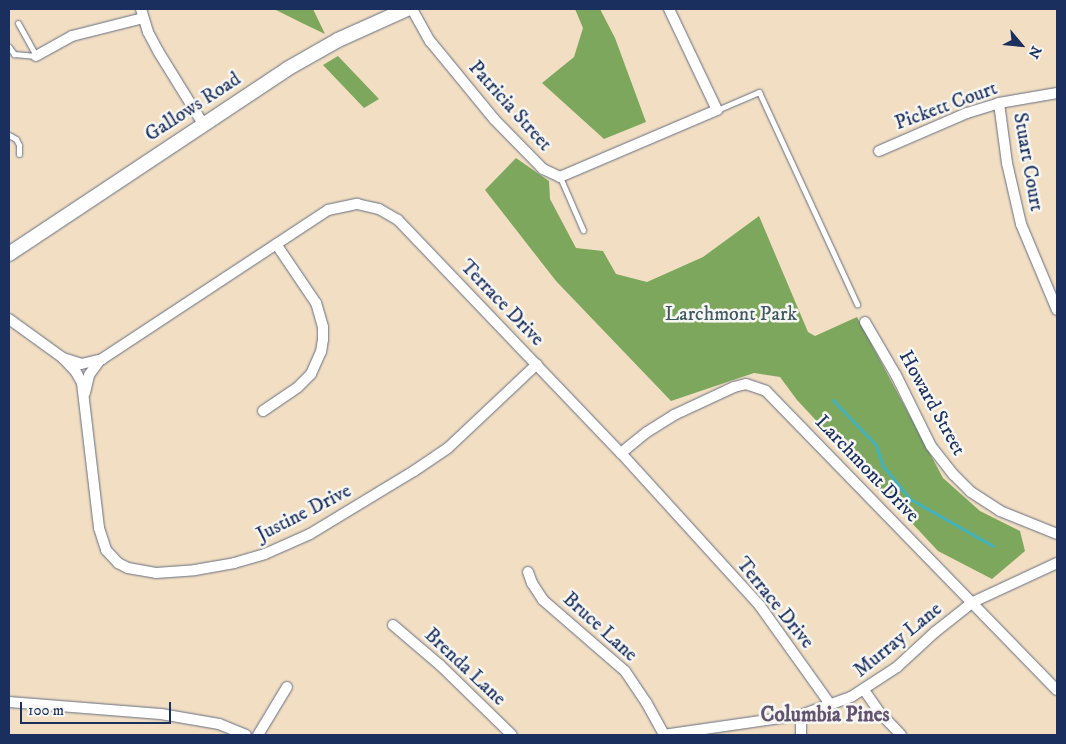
<!DOCTYPE html>
<html>
<head>
<meta charset="utf-8">
<style>
  body { margin:0 }
  #map { position:relative; width:1066px; height:744px; overflow:hidden; background:#f2dfc3; font-family:"IM FELL DW Pica",serif }
  div>[style] { position:absolute }
  [style*='--x'] { left:calc(var(--x)*1px); top:calc(var(--y)*1px); width:calc(var(--w)*1px); rotate:calc(var(--a)*1deg) }
  .forest>* { inset:0; background:#7ea75e }
  .stream>* { height:3px; margin:-1.5px; padding:0 1.5px; transform-origin:1.5px; border-radius:1.5px; background:#42b2bc }
  .roads { filter:drop-shadow(0 0 1px #666d81) drop-shadow(0 0 1px #666d81) }
  .service>* { height:5px; margin:-2.5px; padding:0 2.5px; transform-origin:2.5px; border-radius:2.5px; background:#fff }
  .minor>* { height:10px; margin:-5px; padding:0 5px; transform-origin:5px; border-radius:5px; background:#fff }
  .secondary>* { height:14px; margin:-7px; padding:0 7px; transform-origin:7px; border-radius:7px; background:#fff }
  span { translate:-50% -50%; white-space:nowrap; text-align:center; line-height:1.15; -webkit-text-stroke:5px #f6f6f2; paint-order:stroke }
  .street-label { font-size:20px; color:#1b2f5e }
  .park-label { font-size:20px; color:#425b62 }
  .neighbourhood-label { font-size:21px; color:#625471; font-weight:700 }
  .frame { position:absolute; inset:0; border:10px solid #1b2f5e; pointer-events:none }
  .north { position:absolute; left:996px; top:20px; width:50px; height:50px; -webkit-text-stroke:4px #f6f6f2; paint-order:stroke; rotate:118deg; font-size:14px; font-weight:700; line-height:20px; text-align:center; color:#1b2f5e }
  .north::after { content:''; display:block; margin:auto; width:18px; height:22px; background:#1b2f5e; clip-path:polygon(50% 0,100% 100%,50% 72%,0 100%) }
  .scale { position:absolute; left:20px; top:702px; width:151px; height:22px; box-sizing:border-box; border:2px solid #1b2f5e; border-top:0; padding-left:6px; font-size:15px; line-height:18px; white-space:nowrap; color:#1b2f5e; -webkit-text-stroke:4px #f6f6f2; paint-order:stroke }
</style>
</head>
<body>
<div id="map">
  <div class="forest">
    <i style="clip-path:polygon(274px 9px,313px 9px,325px 34px,302px 23px)"></i>
    <i style="clip-path:polygon(575px 9px,600px 9px,615px 38px,646px 122px,604px 139px,542px 83px,574px 57px,583px 28px)"></i>
    <i style="clip-path:polygon(338px 56px,379px 99px,364px 108px,323px 65px)"></i>
    <i style="clip-path:polygon(516px 158px,549px 181px,550px 199px,576px 248px,603px 251px,616px 274px,647px 282px,703px 257px,759px 216px,808px 332px,815px 336px,857px 317px,943px 478px,980px 511px,1020px 531px,1025px 551px,992px 579px,938px 551px,797px 400px,780px 377px,754px 373px,671px 401px,556px 281px,485px 190px)"></i>
  </div>
  <div class="stream">
    <i style="--x:833;--y:400;--w:62;--a:46.3"></i>
    <i style="--x:876;--y:445;--w:22;--a:72"></i>
    <i style="--x:883;--y:466;--w:43;--a:50.7"></i>
    <i style="--x:910;--y:499;--w:95;--a:29.5"></i>
  </div>
  <div class="roads">
    <div class="service">
      <i style="--x:18;--y:23;--w:38;--a:61"></i>
      <i style="--x:9;--y:47;--w:9;--a:54"></i>
      <i style="--x:14;--y:54;--w:22;--a:5"></i>
      <i style="--x:717;--y:110;--w:46;--a:-23.2"></i>
      <i style="--x:759;--y:92;--w:234;--a:65.2"></i>
      <i style="--x:9;--y:135;--w:8;--a:30"></i>
      <i style="--x:16;--y:139;--w:7;--a:63"></i>
      <i style="--x:19;--y:145;--w:9;--a:90"></i>
      <i style="--x:560;--y:177;--w:58;--a:66.5"></i>
    </div>
    <div class="minor">
      <i style="--x:141;--y:9;--w:24;--a:73"></i>
      <i style="--x:148;--y:32;--w:21;--a:62"></i>
      <i style="--x:158;--y:51;--w:86;--a:58.3"></i>
      <i style="--x:412;--y:9;--w:37;--a:61"></i>
      <i style="--x:430;--y:41;--w:101;--a:50.6"></i>
      <i style="--x:494;--y:119;--w:70;--a:45.6"></i>
      <i style="--x:543;--y:169;--w:19;--a:25"></i>
      <i style="--x:560;--y:177;--w:171;--a:-23.1"></i>
      <i style="--x:717;--y:110;--w:112;--a:-115.4"></i>
      <i style="--x:36;--y:56;--w:41;--a:-29.1"></i>
      <i style="--x:72;--y:36;--w:73;--a:-14.2"></i>
      <i style="--x:999;--y:103;--w:61;--a:82.4"></i>
      <i style="--x:1007;--y:163;--w:63;--a:77.1"></i>
      <i style="--x:1021;--y:224;--w:93;--a:67.3"></i>
      <i style="--x:879;--y:151;--w:96;--a:-23.4"></i>
      <i style="--x:967;--y:113;--w:34;--a:-17"></i>
      <i style="--x:999;--y:103;--w:59;--a:-9.8"></i>
      <i style="--x:9;--y:319;--w:67;--a:35.8"></i>
      <i style="--x:63;--y:358;--w:19;--a:47"></i>
      <i style="--x:76;--y:372;--w:13;--a:61"></i>
      <i style="--x:82;--y:383;--w:146;--a:83.3"></i>
      <i style="--x:99;--y:528;--w:23;--a:72"></i>
      <i style="--x:106;--y:550;--w:18;--a:47"></i>
      <i style="--x:118;--y:563;--w:11;--a:27"></i>
      <i style="--x:128;--y:568;--w:28;--a:10"></i>
      <i style="--x:156;--y:573;--w:39;--a:-4"></i>
      <i style="--x:195;--y:570;--w:40;--a:-10"></i>
      <i style="--x:234;--y:563;--w:32;--a:-16"></i>
      <i style="--x:265;--y:554;--w:49;--a:-24"></i>
      <i style="--x:310;--y:534;--w:122;--a:-31.2"></i>
      <i style="--x:414;--y:471;--w:41;--a:-34.1"></i>
      <i style="--x:448;--y:448;--w:122;--a:-43.3"></i>
      <i style="--x:865;--y:322;--w:61;--a:59.7"></i>
      <i style="--x:896;--y:375;--w:79;--a:63.8"></i>
      <i style="--x:931;--y:446;--w:37;--a:52"></i>
      <i style="--x:954;--y:475;--w:24;--a:45"></i>
      <i style="--x:971;--y:492;--w:35;--a:33"></i>
      <i style="--x:1000;--y:511;--w:61;--a:22"></i>
      <i style="--x:63;--y:358;--w:19;--a:18"></i>
      <i style="--x:81;--y:364;--w:22;--a:-13"></i>
      <i style="--x:102;--y:359;--w:271;--a:-33.4"></i>
      <i style="--x:328;--y:210;--w:30;--a:-12"></i>
      <i style="--x:357;--y:204;--w:23;--a:13"></i>
      <i style="--x:379;--y:209;--w:22;--a:30"></i>
      <i style="--x:398;--y:220;--w:323;--a:46.3"></i>
      <i style="--x:621;--y:453;--w:207;--a:47.7"></i>
      <i style="--x:760;--y:606;--w:120;--a:54.5"></i>
      <i style="--x:85;--y:393;--w:18;--a:-77"></i>
      <i style="--x:89;--y:375;--w:17;--a:-54"></i>
      <i style="--x:263;--y:411;--w:42;--a:-34.4"></i>
      <i style="--x:298;--y:387;--w:18;--a:-45"></i>
      <i style="--x:311;--y:374;--w:24;--a:-66"></i>
      <i style="--x:321;--y:352;--w:12;--a:-81"></i>
      <i style="--x:323;--y:340;--w:13;--a:-90"></i>
      <i style="--x:323;--y:327;--w:25;--a:-106"></i>
      <i style="--x:316;--y:303;--w:71;--a:-124.1"></i>
      <i style="--x:621;--y:453;--w:33;--a:-39"></i>
      <i style="--x:647;--y:432;--w:32;--a:-32"></i>
      <i style="--x:674;--y:415;--w:66;--a:-25"></i>
      <i style="--x:734;--y:387;--w:12;--a:-14"></i>
      <i style="--x:746;--y:384;--w:21;--a:19"></i>
      <i style="--x:766;--y:391;--w:417;--a:45.8"></i>
      <i style="--x:528;--y:572;--w:12;--a:70"></i>
      <i style="--x:532;--y:583;--w:20;--a:57"></i>
      <i style="--x:543;--y:600;--w:108;--a:40.9"></i>
      <i style="--x:625;--y:671;--w:37;--a:56"></i>
      <i style="--x:646;--y:702;--w:38;--a:61"></i>
      <i style="--x:393;--y:625;--w:62;--a:40.4"></i>
      <i style="--x:440;--y:665;--w:100;--a:44.2"></i>
      <i style="--x:864;--y:690;--w:29;--a:55"></i>
      <i style="--x:881;--y:714;--w:29;--a:46"></i>
      <i style="--x:9;--y:702;--w:152;--a:4.5"></i>
      <i style="--x:161;--y:714;--w:59;--a:9.8"></i>
      <i style="--x:219;--y:724;--w:29;--a:22"></i>
      <i style="--x:801;--y:715;--w:20;--a:90"></i>
      <i style="--x:258;--y:735;--w:56;--a:-58.9"></i>
      <i style="--x:663;--y:735;--w:139;--a:-8.2"></i>
      <i style="--x:801;--y:715;--w:53;--a:-19.8"></i>
      <i style="--x:851;--y:697;--w:55;--a:-33.1"></i>
      <i style="--x:897;--y:667;--w:52;--a:-42.6"></i>
      <i style="--x:935;--y:632;--w:48;--a:-38.3"></i>
      <i style="--x:973;--y:602;--w:93;--a:-24.9"></i>
    </div>
    <div class="secondary">
      <i style="--x:9;--y:254;--w:334;--a:-33.6"></i>
      <i style="--x:287;--y:69;--w:59;--a:-29.6"></i>
      <i style="--x:338;--y:40;--w:76;--a:-24.2"></i>
    </div>
  </div>
  <div class="street-label">
    <span style="left:510px;top:106px;rotate:48deg">Patricia Street</span>
    <span style="left:946px;top:106px;rotate:-20deg">Pickett Court</span>
    <span style="left:193px;top:107px;rotate:-33deg">Gallows Road</span>
    <span style="left:1028px;top:162px;rotate:80deg">Stuart Court</span>
    <span style="left:502px;top:303px;rotate:46deg">Terrace Drive</span>
    <span style="left:932px;top:403px;rotate:61deg">Howard Street</span>
    <span style="left:867px;top:469px;rotate:46deg">Larchmont Drive</span>
    <span style="left:304px;top:513px;rotate:-27deg">Justine Drive</span>
    <span style="left:775px;top:603px;rotate:51deg">Terrace Drive</span>
    <span style="left:600px;top:627px;rotate:42deg">Bruce Lane</span>
    <span style="left:898px;top:640px;rotate:-39deg">Murray Lane</span>
    <span style="left:465px;top:667px;rotate:43deg">Brenda Lane</span>
  </div>
  <div class="park-label">
    <span style="left:731px;top:314px">Larchmont Park</span>
  </div>
  <div class="neighbourhood-label">
    <span style="left:825px;top:715px">Columbia Pines</span>
  </div>
  <div class="frame"></div>
  <div class="north">N</div>
  <div class="scale">100 m</div>
</div>
</body>
</html>
